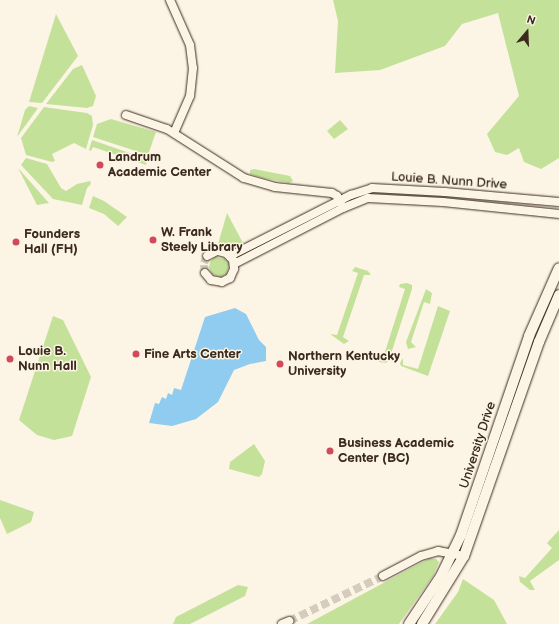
<!DOCTYPE html>
<html>
<head>
<meta charset="utf-8">
<style>
  body { margin:0 }
  #map { position:relative; width:559px; height:624px; overflow:hidden; background:#fcf5e5; font-family:"Balsamiq Sans",sans-serif }
  div>[style] { position:absolute }
  [style*='--x'] { left:calc(var(--x)*1px); top:calc(var(--y)*1px); width:calc(var(--w)*1px); rotate:calc(var(--a)*1deg) }
  .green>* { inset:0; background:#c4e199 }
  .water>* { inset:0; background:#90cbf0 }
  .minor-tunnel>* { height:8px; margin-top:-4px; transform-origin:0; background:repeating-linear-gradient(90deg,#d5ccbd 0 8px,transparent 0 12px) }
  .roads { filter:drop-shadow(0 0 1px #3b2a1e) drop-shadow(0 0 1px #3b2a1e) }
  .minor>* { height:8px; margin:-4px; padding:0 4px; transform-origin:4px; border-radius:4px; background:#fcf5e5 }
  .tertiary>* { height:10px; margin:-5px; padding:0 5px; transform-origin:5px; border-radius:5px; background:#fcf5e5 }
  .dots>* { width:11px; height:11px; translate:-50% -50%; box-sizing:border-box; border:2px solid #fcf5e5; border-radius:50% }
  span { translate:-50% -50%; white-space:nowrap; text-align:center; line-height:1.15; -webkit-text-stroke:3px #fcf5e5; paint-order:stroke }
  .poi-label { font-size:13px; color:#3b2a1e; font-weight:700 }
  .left { translate:0 -50%; text-align:left }
  .street-label { font-size:13px; color:#3b2a1e }
  .north { position:absolute; left:507px; top:12px; width:40px; height:40px; -webkit-text-stroke:3px #fcf5e5; paint-order:stroke; rotate:19deg; font-size:11px; font-weight:700; line-height:16px; text-align:center; color:#3b2a1e }
  .north::after { content:''; display:block; margin:auto; width:14px; height:18px; background:#3b2a1e; clip-path:polygon(50% 0,100% 100%,50% 72%,0 100%) }
</style>
</head>
<body>
<div id="map">
  <div class="green">
    <i style="clip-path:polygon(333px 0,559px 0,559px 158px,541px 169px,524px 162px,519px 148px,507px 155px,495px 152px,487px 134px,519px 96px,498px 13px,462px 24px,445px 46px,380px 70px,335px 73px,338px 21px)"></i>
    <i style="clip-path:polygon(56px 14px,78px 56px,42px 103px,29px 102px)"></i>
    <i style="clip-path:polygon(82px 65px,96px 96px,93px 106px,87px 108px,46px 104px,73px 69px)"></i>
    <i style="clip-path:polygon(29px 106px,38px 108px,17px 137px,25px 110px)"></i>
    <i style="clip-path:polygon(44px 107px,87px 113px,92px 116px,93px 125px,86px 149px,74px 143px,52px 154px,55px 161px,52px 162px,26px 155px,21px 138px)"></i>
    <i style="clip-path:polygon(111px 119px,156px 132px,148px 155px,93px 137px,97px 124px)"></i>
    <i style="clip-path:polygon(340px 120px,348px 129px,334px 139px,327px 131px)"></i>
    <i style="clip-path:polygon(92px 140px,147px 159px,146px 165px,93px 147px,91px 151px,89px 150px)"></i>
    <i style="clip-path:polygon(26px 158px,47px 164px,61px 188px,66px 191px,77px 184px,90px 181px,91px 184px,87px 188px,82px 205px,53px 199px,21px 165px)"></i>
    <i style="clip-path:polygon(18px 168px,49px 203px,37px 205px)"></i>
    <i style="clip-path:polygon(254px 169px,290px 176px,293px 181px,289px 183px,263px 178px,250px 174px,250px 170px)"></i>
    <i style="clip-path:polygon(93px 196px,104px 201px,127px 217px,118px 226px,104px 214px,89px 208px)"></i>
    <i style="clip-path:polygon(227px 213px,243px 243px,233px 248px,218px 244px)"></i>
    <i style="clip-path:polygon(215px 257px,225px 259px,229px 264px,227px 273px,221px 277px,212px 274px,209px 268px,210px 262px)"></i>
    <i style="clip-path:polygon(355px 267px,368px 271px,371px 275px,364px 275px,343px 337px,349px 341px,344px 344px,330px 334px,337px 335px,358px 273px,352px 271px)"></i>
    <i style="clip-path:polygon(407px 283px,412px 285px,412px 289px,389px 360px,386px 363px,379px 362px,376px 356px,383px 358px,405px 289px,399px 287px,400px 284px)"></i>
    <i style="clip-path:polygon(426px 289px,432px 293px,430px 304px,424px 302px,411px 342px,416px 347px,408px 349px,406px 342px)"></i>
    <i style="clip-path:polygon(438px 306px,450px 311px,428px 376px,401px 366px,400px 363px,403px 358px,403px 365px,418px 369px)"></i>
    <i style="clip-path:polygon(53px 316px,63px 320px,91px 377px,72px 436px,54px 440px,37px 435px,19px 420px)"></i>
    <i style="clip-path:polygon(254px 444px,265px 461px,262px 474px,259px 477px,229px 469px,230px 462px)"></i>
    <i style="clip-path:polygon(0 500px,34px 512px,31px 522px,7px 534px,0 518px)"></i>
    <i style="clip-path:polygon(559px 530px,559px 560px,530px 581px,535px 590px,530px 590px,520px 582px,519px 576px,525px 578px,552px 548px,547px 543px)"></i>
    <i style="clip-path:polygon(430px 558px,436px 559px,439px 562px,433px 576px,399px 624px,307px 624px)"></i>
    <i style="clip-path:polygon(463px 579px,494px 600px,507px 624px,435px 624px,458px 592px)"></i>
    <i style="clip-path:polygon(238px 585px,248px 587px,245px 596px,190px 624px,173px 624px,176px 617px)"></i>
  </div>
  <div class="water">
    <i style="clip-path:polygon(235px 308px,246px 314px,259px 340px,266px 347px,266px 361px,250px 364px,234px 370px,218px 402px,196px 419px,172px 426px,149px 423px,155px 403px,159px 404px,162px 397px,166px 399px,168px 393px,172px 395px,174px 388px,181px 390px,205px 317px)"></i>
  </div>
  <div class="minor-tunnel">
    <i style="--x:205;--y:273;--w:10;--a:-96"></i>
    <i style="--x:204;--y:263;--w:8;--a:-67"></i>
    <i style="--x:289;--y:621;--w:104;--a:-25.6"></i>
  </div>
  <div class="roads">
    <div class="minor">
      <i style="--x:170;--y:0;--w:49;--a:66"></i>
      <i style="--x:190;--y:45;--w:23;--a:83"></i>
      <i style="--x:193;--y:68;--w:28;--a:96"></i>
      <i style="--x:190;--y:96;--w:40;--a:113.4"></i>
      <i style="--x:126;--y:115;--w:43;--a:18.9"></i>
      <i style="--x:167;--y:129;--w:91;--a:32.5"></i>
      <i style="--x:244;--y:178;--w:32;--a:16"></i>
      <i style="--x:275;--y:187;--w:57;--a:6"></i>
      <i style="--x:332;--y:193;--w:6;--a:31"></i>
      <i style="--x:337;--y:196;--w:11;--a:63"></i>
      <i style="--x:230;--y:256;--w:136;--a:-26.8"></i>
      <i style="--x:351;--y:195;--w:22;--a:-18"></i>
      <i style="--x:372;--y:188;--w:73;--a:3.1"></i>
      <i style="--x:445;--y:192;--w:114;--a:5"></i>
      <i style="--x:234;--y:264;--w:123;--a:-27.2"></i>
      <i style="--x:343;--y:208;--w:27;--a:-22"></i>
      <i style="--x:368;--y:198;--w:75;--a:3.1"></i>
      <i style="--x:443;--y:202;--w:117;--a:5.9"></i>
      <i style="--x:205;--y:273;--w:9;--a:49"></i>
      <i style="--x:211;--y:280;--w:11;--a:10"></i>
      <i style="--x:222;--y:282;--w:9;--a:-27"></i>
      <i style="--x:230;--y:278;--w:10;--a:-66"></i>
      <i style="--x:234;--y:269;--w:9;--a:-96"></i>
      <i style="--x:233;--y:260;--w:10;--a:-135"></i>
      <i style="--x:226;--y:253;--w:9;--a:-167"></i>
      <i style="--x:217;--y:251;--w:11;--a:153"></i>
      <i style="--x:383;--y:576;--w:43;--a:-27.8"></i>
      <i style="--x:421;--y:556;--w:18;--a:-16"></i>
      <i style="--x:438;--y:551;--w:26;--a:11"></i>
      <i style="--x:282;--y:624;--w:8;--a:-23"></i>
    </div>
    <div class="tertiary">
      <i style="--x:409;--y:624;--w:58;--a:-56.3"></i>
      <i style="--x:441;--y:576;--w:46;--a:-64"></i>
      <i style="--x:461;--y:535;--w:210;--a:-71.1"></i>
      <i style="--x:529;--y:336;--w:74;--a:-66.2"></i>
      <i style="--x:422;--y:624;--w:80;--a:-58.3"></i>
      <i style="--x:464;--y:556;--w:227;--a:-70.7"></i>
      <i style="--x:539;--y:342;--w:51;--a:-66.9"></i>
    </div>
  </div>
  <div class="dots">
    <i style="left:100px;top:165px;background:#d1495b"></i>
    <i style="left:153px;top:240px;background:#d1495b"></i>
    <i style="left:16px;top:242px;background:#d1495b"></i>
    <i style="left:136px;top:354px;background:#d1495b"></i>
    <i style="left:10px;top:359px;background:#d1495b"></i>
    <i style="left:280px;top:364px;background:#d1495b"></i>
    <i style="left:330px;top:451px;background:#d1495b"></i>
  </div>
  <div class="poi-label">
    <span class="left" style="left:108px;top:165px">Landrum<br>Academic Center</span>
    <span class="left" style="left:161px;top:240px">W. Frank<br>Steely Library</span>
    <span class="left" style="left:24px;top:242px">Founders<br>Hall (FH)</span>
    <span class="left" style="left:18px;top:359px">Louie B.<br>Nunn Hall</span>
    <span class="left" style="left:144px;top:354px">Fine Arts Center</span>
    <span class="left" style="left:288px;top:364px">Northern Kentucky<br>University</span>
    <span class="left" style="left:338px;top:451px">Business Academic<br>Center (BC)</span>
  </div>
  <div class="street-label">
    <span style="left:449px;top:181px;rotate:4deg">Louie B. Nunn Drive</span>
    <span style="left:478px;top:445px;rotate:-72deg">University Drive</span>
  </div>
  <div class="north">N</div>
</div>
</body>
</html>
